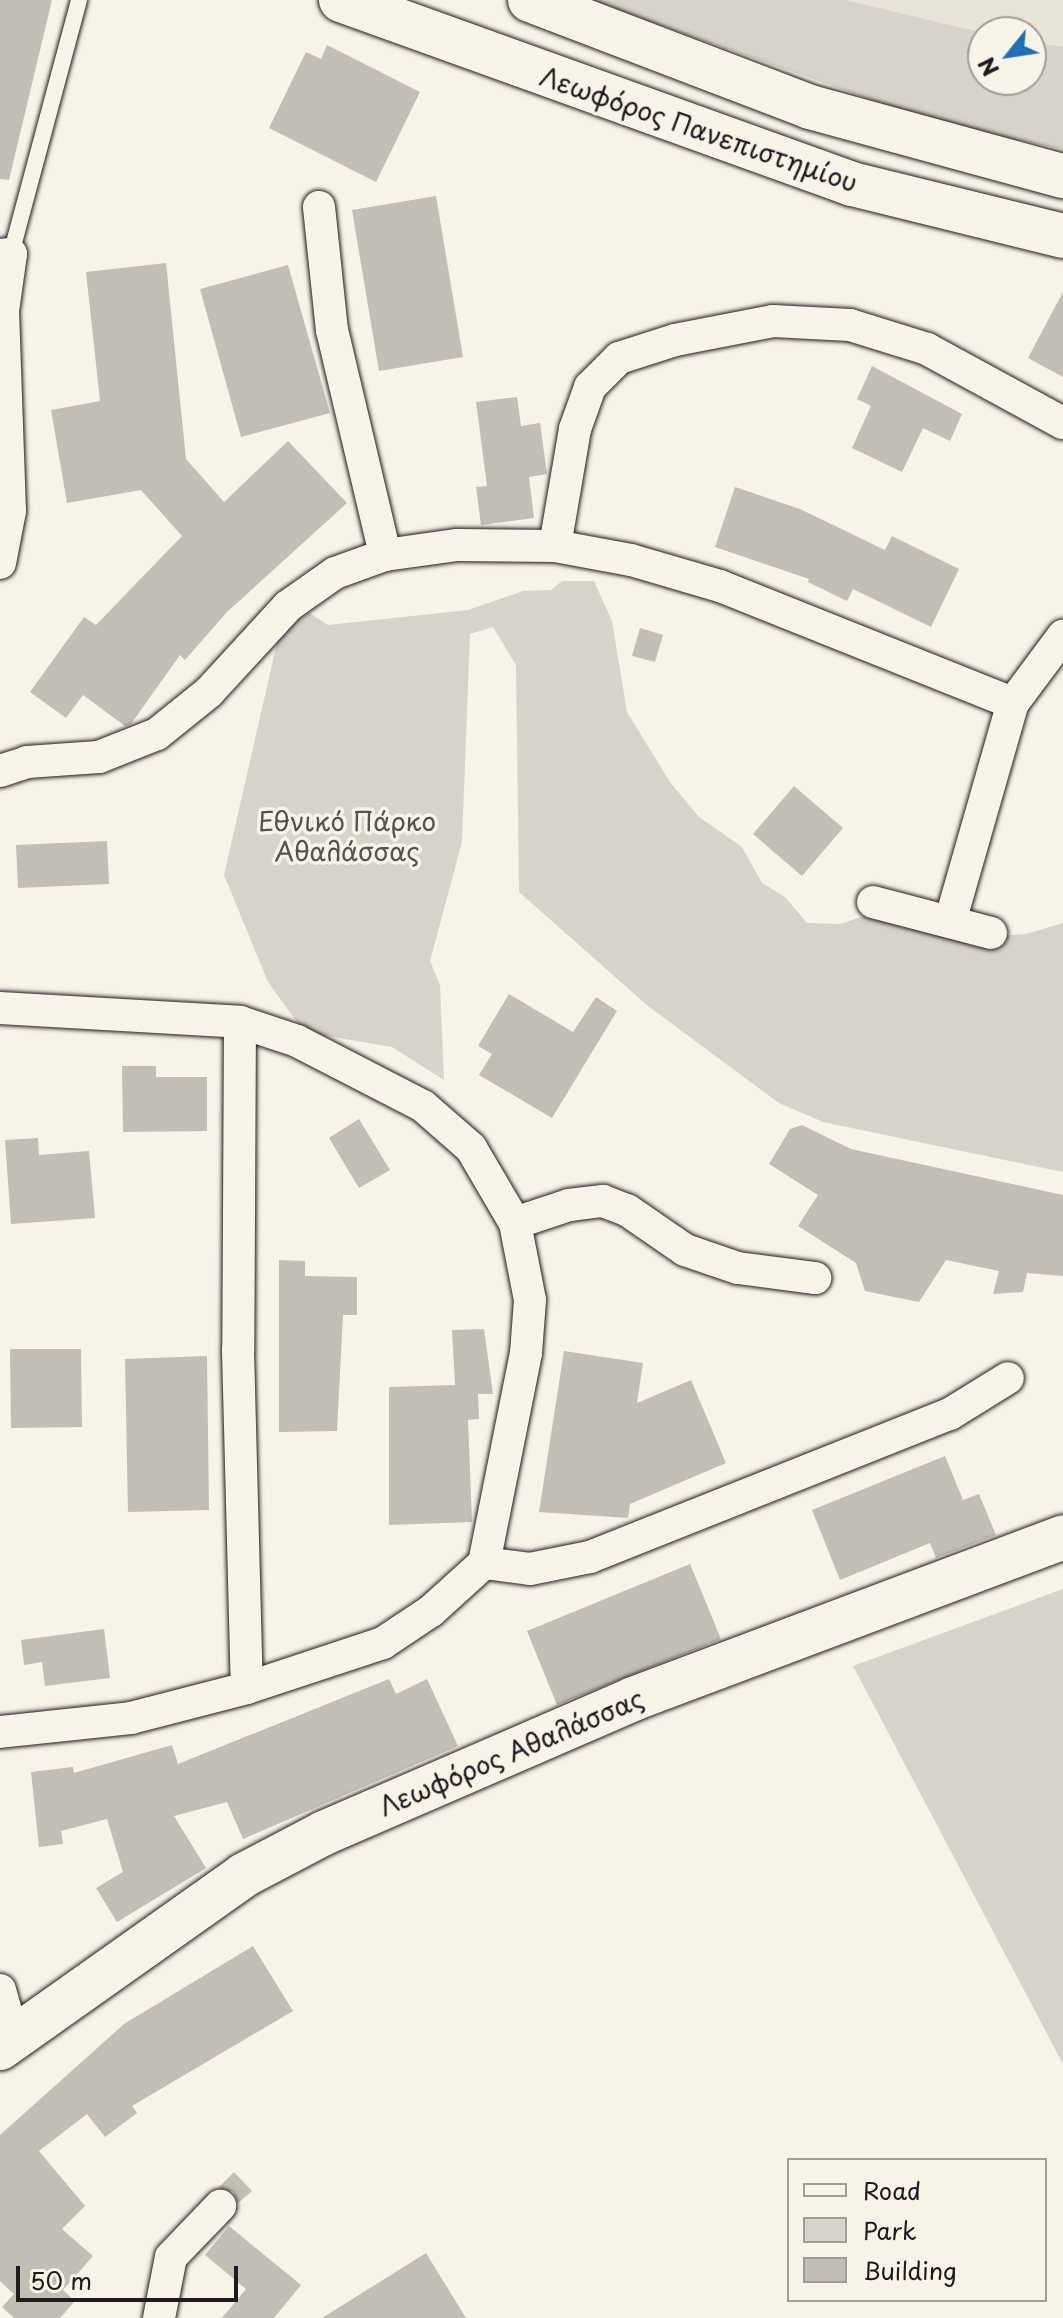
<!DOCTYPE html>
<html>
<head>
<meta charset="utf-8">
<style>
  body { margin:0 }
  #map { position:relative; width:1063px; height:2318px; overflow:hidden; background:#f7f3e8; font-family:"Playpen Sans",sans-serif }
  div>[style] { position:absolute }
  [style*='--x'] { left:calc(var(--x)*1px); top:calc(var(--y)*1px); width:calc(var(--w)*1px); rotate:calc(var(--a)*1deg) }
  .built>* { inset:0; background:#e6e3d9 }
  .green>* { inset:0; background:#d7d3cb }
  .building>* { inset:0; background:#c0beb5 }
  .roads { filter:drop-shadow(0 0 2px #1c1c1c) drop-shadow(0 0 2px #1c1c1c) }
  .lane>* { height:16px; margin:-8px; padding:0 8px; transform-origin:8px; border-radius:8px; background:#f7f3e8 }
  .street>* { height:32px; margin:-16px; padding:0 16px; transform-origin:16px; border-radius:16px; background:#f7f3e8 }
  .secondary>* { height:44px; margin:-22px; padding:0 22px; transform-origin:22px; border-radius:22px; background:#f7f3e8 }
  span { translate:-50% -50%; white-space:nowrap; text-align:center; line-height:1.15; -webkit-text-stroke:7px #f7f3e8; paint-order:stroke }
  .street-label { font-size:26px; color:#1c1c1c }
  .park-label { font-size:26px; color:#545351 }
  .legend { position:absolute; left:787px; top:2158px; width:260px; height:144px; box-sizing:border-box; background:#f7f3e8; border:2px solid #9f9d96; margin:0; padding:10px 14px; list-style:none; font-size:24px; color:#1c1c1c }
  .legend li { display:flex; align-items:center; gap:16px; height:40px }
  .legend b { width:40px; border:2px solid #9f9d96 }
  .north { position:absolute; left:967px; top:16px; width:80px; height:80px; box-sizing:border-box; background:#f7f3e8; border:2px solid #9f9d96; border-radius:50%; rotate:240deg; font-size:22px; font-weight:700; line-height:32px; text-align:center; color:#1c1c1c }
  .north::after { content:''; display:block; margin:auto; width:28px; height:36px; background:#1f6fb2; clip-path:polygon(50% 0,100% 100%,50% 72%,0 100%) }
  .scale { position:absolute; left:16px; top:2266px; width:222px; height:36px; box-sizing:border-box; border:4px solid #1c1c1c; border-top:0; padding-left:10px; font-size:24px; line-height:28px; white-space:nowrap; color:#1c1c1c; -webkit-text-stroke:6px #f7f3e8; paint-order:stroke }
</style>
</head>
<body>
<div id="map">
  <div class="built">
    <i style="clip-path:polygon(evenodd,596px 0,1063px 0,1063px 150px,988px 133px,596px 0,983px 32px,1031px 32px,1031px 80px,983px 80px,983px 32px)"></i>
  </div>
  <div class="green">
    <i style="clip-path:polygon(589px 0,845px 0,983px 33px,983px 80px,1031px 80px,1031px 42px,1063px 47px,1063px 149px,979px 132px,878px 102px)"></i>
    <i style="clip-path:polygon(562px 581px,594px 581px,612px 621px,627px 712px,670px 782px,699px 817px,742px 847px,762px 883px,785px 897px,807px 923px,840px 924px,886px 909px,973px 938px,1026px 934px,1063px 923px,1063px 1172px,823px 1122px,779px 1103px,648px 1006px,519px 892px,516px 665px,493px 627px,470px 634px,462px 842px,430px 961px,440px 985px,444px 1080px,392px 1047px,316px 1034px,296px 1021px,268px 982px,224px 875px,279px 634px,309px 613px,328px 625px,468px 610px,523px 591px,551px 590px)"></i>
    <i style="clip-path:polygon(1063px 1589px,1063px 2064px,853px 1666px)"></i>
  </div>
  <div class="building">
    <i style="clip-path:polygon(0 0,52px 0,9px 180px,0 179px)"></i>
    <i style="clip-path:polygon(327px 45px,420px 92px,376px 182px,269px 128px,306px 52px,321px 59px)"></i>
    <i style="clip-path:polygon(436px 196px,463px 357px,379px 371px,352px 210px)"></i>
    <i style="clip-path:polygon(166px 263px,186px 459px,224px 502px,288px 441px,347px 503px,227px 612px,185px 660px,180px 655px,131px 724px,125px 726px,83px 695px,66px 718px,30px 692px,84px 617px,96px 625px,182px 536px,141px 490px,67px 503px,51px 410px,100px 401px,86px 272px)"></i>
    <i style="clip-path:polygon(288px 265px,330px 413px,241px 437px,200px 289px)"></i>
    <i style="clip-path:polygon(1063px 292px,1063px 377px,1028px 358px)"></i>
    <i style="clip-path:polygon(872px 366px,962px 414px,950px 441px,923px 428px,902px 472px,852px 448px,871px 406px,857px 399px)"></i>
    <i style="clip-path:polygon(517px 397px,521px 426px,540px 423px,547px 474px,529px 477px,534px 518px,481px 525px,476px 487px,487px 486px,476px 402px)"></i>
    <i style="clip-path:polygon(735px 487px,800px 509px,885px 550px,892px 536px,959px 569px,931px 627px,853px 589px,847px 601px,808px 582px,809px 579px,715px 547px)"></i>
    <i style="clip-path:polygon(640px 628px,663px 635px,655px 662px,632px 656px)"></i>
    <i style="clip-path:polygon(794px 786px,843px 828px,802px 876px,753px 834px)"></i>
    <i style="clip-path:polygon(107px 841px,109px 884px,18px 888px,16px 845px)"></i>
    <i style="clip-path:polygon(509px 994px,573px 1032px,596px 997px,617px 1011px,552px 1118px,479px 1075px,492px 1054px,478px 1046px)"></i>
    <i style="clip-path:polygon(122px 1066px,156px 1066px,156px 1077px,207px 1077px,207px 1131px,123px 1132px)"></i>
    <i style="clip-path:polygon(359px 1119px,390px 1170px,359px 1188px,329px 1138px)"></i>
    <i style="clip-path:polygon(802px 1125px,851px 1149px,1063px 1195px,1063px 1276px,1027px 1273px,1023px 1292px,993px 1294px,999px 1271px,946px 1260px,919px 1302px,865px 1291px,856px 1263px,798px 1226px,818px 1195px,769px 1164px,790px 1129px)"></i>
    <i style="clip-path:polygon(38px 1138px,39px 1155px,89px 1151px,95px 1218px,11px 1224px,5px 1140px)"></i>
    <i style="clip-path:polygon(279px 1260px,305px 1261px,305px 1276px,357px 1277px,357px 1315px,343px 1315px,337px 1431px,279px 1432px)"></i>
    <i style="clip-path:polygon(484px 1329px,493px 1394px,478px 1394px,479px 1419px,468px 1420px,472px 1522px,389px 1525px,389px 1387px,455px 1385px,452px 1330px)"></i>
    <i style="clip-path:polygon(10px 1349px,81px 1349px,82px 1427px,11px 1428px)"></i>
    <i style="clip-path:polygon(564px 1351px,643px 1363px,637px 1403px,691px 1380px,726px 1463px,630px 1504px,628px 1518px,539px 1512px)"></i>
    <i style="clip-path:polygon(207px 1356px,209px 1510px,128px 1512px,125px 1359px)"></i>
    <i style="clip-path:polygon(945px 1456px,963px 1500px,979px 1494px,996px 1535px,936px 1558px,930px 1543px,840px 1580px,812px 1510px)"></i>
    <i style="clip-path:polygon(690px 1564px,721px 1639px,557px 1705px,527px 1631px)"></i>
    <i style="clip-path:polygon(104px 1629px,110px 1678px,45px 1686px,42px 1662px,24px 1665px,21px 1640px)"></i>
    <i style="clip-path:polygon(389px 1679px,396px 1694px,427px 1679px,458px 1746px,243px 1839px,227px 1802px,174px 1816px,206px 1868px,117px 1922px,96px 1888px,123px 1872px,107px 1819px,61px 1831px,63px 1844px,39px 1847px,31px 1772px,73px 1767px,74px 1773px,172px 1745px,178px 1764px)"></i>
    <i style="clip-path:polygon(253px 1946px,293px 2011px,132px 2106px,137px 2113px,105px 2137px,87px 2114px,39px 2151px,85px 2206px,62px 2229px,93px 2256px,63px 2290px,75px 2301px,60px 2318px,14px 2318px,2px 2307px,14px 2294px,0 2281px,0 2135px,124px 2024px)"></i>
    <i style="clip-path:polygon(234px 2172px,252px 2191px,238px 2203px,233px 2192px,218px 2188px)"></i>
    <i style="clip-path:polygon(229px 2226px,301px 2285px,274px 2318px,222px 2318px,246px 2289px,205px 2255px)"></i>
    <i style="clip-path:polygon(426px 2253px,466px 2318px,322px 2318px)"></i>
  </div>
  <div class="roads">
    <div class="lane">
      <i style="--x:11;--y:254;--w:263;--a:-75"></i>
    </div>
    <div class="street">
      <i style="--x:319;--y:207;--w:124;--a:84"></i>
      <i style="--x:332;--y:330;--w:231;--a:76.7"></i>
      <i style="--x:0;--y:255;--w:11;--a:-5"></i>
      <i style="--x:11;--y:254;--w:58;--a:98"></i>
      <i style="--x:3;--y:311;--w:200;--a:88"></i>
      <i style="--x:10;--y:511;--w:53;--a:100.9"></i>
      <i style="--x:555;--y:546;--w:119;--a:-80.3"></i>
      <i style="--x:575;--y:429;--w:45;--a:-70.3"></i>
      <i style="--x:590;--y:387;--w:41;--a:-45"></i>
      <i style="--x:619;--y:358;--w:59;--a:-17.8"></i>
      <i style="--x:675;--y:340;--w:100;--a:-11"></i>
      <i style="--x:773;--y:321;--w:77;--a:3"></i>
      <i style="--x:850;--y:325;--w:81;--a:17.3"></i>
      <i style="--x:927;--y:349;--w:155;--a:28.6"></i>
      <i style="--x:0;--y:771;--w:28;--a:-18"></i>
      <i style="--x:27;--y:762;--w:72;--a:-4"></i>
      <i style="--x:99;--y:757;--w:62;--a:-21.6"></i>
      <i style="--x:157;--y:734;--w:67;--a:-38.9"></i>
      <i style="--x:209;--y:692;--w:117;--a:-47.4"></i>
      <i style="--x:288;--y:606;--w:57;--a:-35.1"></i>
      <i style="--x:335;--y:573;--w:53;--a:-19.8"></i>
      <i style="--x:385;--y:555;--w:73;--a:-7.9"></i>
      <i style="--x:457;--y:545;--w:98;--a:0.6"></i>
      <i style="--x:555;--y:546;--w:77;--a:10.4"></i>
      <i style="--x:631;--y:560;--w:93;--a:16.3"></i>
      <i style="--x:720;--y:586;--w:315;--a:21.8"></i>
      <i style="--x:1013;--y:703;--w:84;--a:-53.3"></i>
      <i style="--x:873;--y:902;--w:122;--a:14.7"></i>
      <i style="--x:950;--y:922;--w:228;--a:-74"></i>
      <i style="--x:0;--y:1008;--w:240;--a:3.3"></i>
      <i style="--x:240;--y:1022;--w:60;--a:18.4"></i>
      <i style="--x:297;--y:1041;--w:142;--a:27.3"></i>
      <i style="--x:423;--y:1106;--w:64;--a:41.2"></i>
      <i style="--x:471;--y:1148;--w:87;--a:59.6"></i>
      <i style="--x:515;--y:1223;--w:78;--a:79"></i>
      <i style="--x:530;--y:1300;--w:53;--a:94.3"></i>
      <i style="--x:526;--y:1353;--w:214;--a:101.3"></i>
      <i style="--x:484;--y:1563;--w:72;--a:137.8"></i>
      <i style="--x:431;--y:1611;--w:58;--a:146.3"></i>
      <i style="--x:383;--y:1643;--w:143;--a:161.7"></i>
      <i style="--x:247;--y:1688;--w:120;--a:165.5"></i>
      <i style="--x:131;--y:1718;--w:132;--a:173.9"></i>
      <i style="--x:240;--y:1022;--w:328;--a:90.3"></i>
      <i style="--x:238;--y:1350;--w:338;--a:88.5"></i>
      <i style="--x:515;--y:1223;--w:57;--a:-18.4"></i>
      <i style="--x:569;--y:1205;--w:34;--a:-7"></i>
      <i style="--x:603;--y:1201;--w:26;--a:21"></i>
      <i style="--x:627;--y:1210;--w:70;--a:34.6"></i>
      <i style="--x:685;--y:1250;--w:56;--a:18.8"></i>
      <i style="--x:738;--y:1268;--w:78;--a:7.4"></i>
      <i style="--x:484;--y:1563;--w:46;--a:7.4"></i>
      <i style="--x:530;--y:1569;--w:61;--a:-11.3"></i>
      <i style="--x:590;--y:1557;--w:387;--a:-21.7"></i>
      <i style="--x:950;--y:1414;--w:68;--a:-31.8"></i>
      <i style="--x:0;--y:1990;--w:48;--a:74.2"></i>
      <i style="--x:159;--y:2318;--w:62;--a:-78.9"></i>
      <i style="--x:171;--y:2257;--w:71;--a:-46.1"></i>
    </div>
    <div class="secondary">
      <i style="--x:341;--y:0;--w:543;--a:19.8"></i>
      <i style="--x:852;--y:184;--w:217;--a:13.8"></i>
      <i style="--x:530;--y:0;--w:300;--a:20.9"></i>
      <i style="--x:810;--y:107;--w:262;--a:15.3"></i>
      <i style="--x:0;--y:2048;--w:299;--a:-35.3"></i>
      <i style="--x:244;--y:1875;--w:90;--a:-27.7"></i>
      <i style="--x:324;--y:1833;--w:337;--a:-23.4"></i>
      <i style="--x:633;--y:1699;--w:460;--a:-20.6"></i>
    </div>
  </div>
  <div class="street-label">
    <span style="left:699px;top:129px;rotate:19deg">Λεωφόρος Πανεπιστημίου</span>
    <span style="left:511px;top:1752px;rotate:-23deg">Λεωφόρος Αθαλάσσας</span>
  </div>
  <div class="park-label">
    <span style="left:347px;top:836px">Εθνικό Πάρκο<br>Αθαλάσσας</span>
  </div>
  <ul class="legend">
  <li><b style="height:10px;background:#f7f3e8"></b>Road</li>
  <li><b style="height:22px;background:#d7d3cb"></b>Park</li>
  <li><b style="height:22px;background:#c0beb5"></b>Building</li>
  </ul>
  <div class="north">N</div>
  <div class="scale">50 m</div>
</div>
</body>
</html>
